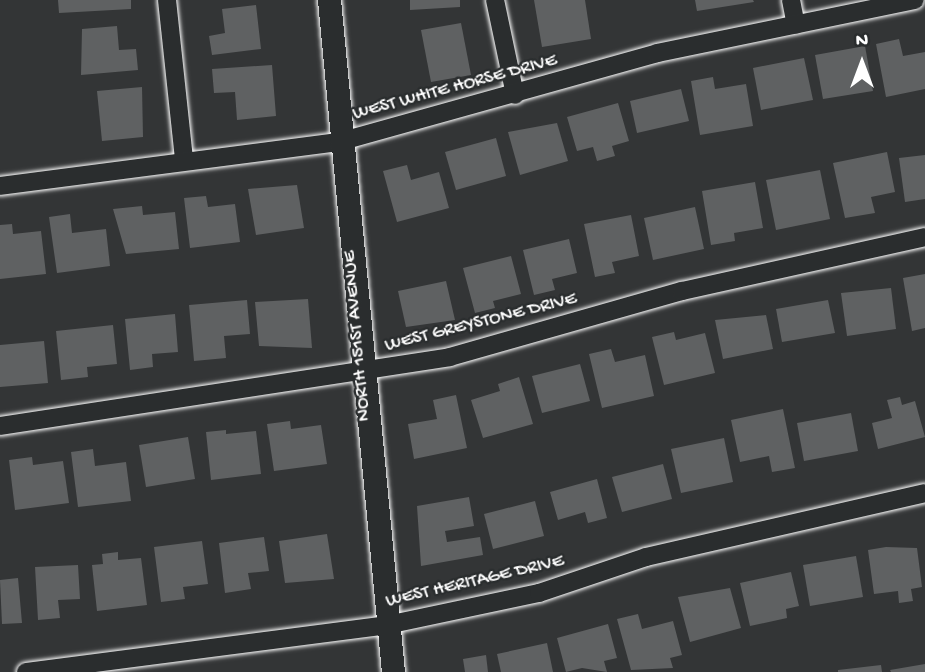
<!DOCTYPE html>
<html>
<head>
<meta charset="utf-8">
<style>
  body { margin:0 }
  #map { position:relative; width:925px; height:672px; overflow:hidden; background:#333536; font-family:"Gochi Hand",sans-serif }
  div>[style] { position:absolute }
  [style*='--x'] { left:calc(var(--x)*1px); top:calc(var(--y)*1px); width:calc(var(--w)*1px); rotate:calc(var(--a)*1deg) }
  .building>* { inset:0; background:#5f6162 }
  .roads { filter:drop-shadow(0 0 2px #fff) drop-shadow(0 0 2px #fff) }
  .minor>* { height:18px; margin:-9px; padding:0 9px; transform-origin:9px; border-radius:9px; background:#2a2d2e }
  .tertiary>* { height:23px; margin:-11.5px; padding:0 11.5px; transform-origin:11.5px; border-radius:11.5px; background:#2a2d2e }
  span { translate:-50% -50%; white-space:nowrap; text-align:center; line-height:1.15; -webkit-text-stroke:5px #2a2d2e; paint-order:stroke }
  .street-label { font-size:19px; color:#fff }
  .north { position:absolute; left:827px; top:28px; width:70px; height:70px; -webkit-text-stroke:5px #2a2d2e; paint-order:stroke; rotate:0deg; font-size:19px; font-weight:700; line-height:28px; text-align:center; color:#fff }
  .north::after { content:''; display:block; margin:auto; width:24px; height:32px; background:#fff; clip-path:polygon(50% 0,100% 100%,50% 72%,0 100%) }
</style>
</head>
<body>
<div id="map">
  <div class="building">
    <i style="clip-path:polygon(58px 0,131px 0,131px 9px,59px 13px)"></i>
    <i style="clip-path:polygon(410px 0,460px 0,460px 7px,410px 10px)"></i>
    <i style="clip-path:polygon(534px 0,585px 0,591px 39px,542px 47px)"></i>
    <i style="clip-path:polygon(695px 0,753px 0,754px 2px,697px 11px)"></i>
    <i style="clip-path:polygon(256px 5px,261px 49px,212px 55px,209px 36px,225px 33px,222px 9px)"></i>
    <i style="clip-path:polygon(461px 23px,471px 75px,431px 82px,421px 30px)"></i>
    <i style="clip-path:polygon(117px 26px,119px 50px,136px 49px,138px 70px,81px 75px,82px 29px)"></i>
    <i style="clip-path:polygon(899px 39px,903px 56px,925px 52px,925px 89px,886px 97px,876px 44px)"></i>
    <i style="clip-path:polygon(865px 46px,873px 91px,823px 99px,815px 55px)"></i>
    <i style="clip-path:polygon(804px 58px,813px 100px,761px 110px,753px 68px)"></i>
    <i style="clip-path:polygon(272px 65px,276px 116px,237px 120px,235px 92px,214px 93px,212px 69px)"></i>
    <i style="clip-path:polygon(713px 77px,715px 89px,746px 84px,753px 126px,700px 135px,691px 81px)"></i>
    <i style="clip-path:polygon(142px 87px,143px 137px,102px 141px,97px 91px)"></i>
    <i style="clip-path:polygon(681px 89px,689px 121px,637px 133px,630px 101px)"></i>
    <i style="clip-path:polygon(618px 103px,629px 141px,612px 146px,615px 156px,597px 161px,593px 147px,577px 151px,567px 117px)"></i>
    <i style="clip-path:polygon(557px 123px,568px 161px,520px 175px,508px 132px)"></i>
    <i style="clip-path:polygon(496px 138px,506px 176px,456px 190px,445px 152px)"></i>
    <i style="clip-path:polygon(887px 152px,895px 192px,871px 197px,875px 213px,845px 218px,833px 163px)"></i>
    <i style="clip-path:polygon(925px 155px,925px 199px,905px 202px,899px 158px)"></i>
    <i style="clip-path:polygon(407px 165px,411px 180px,439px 172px,449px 208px,397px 222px,383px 171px)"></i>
    <i style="clip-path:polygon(820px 170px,830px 219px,776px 230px,766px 180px)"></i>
    <i style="clip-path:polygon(755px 182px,763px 228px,734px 233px,735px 241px,711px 245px,702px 191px)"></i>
    <i style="clip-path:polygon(297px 185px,304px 228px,256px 235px,248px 189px)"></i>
    <i style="clip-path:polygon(206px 196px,208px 207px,235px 204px,240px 242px,190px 248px,184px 198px)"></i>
    <i style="clip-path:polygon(142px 206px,143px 215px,175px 212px,179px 249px,126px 254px,113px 209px)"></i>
    <i style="clip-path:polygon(695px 207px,704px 249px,653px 260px,644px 218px)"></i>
    <i style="clip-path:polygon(70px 214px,72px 233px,106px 229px,110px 266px,57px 273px,49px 217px)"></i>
    <i style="clip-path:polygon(631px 215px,639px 256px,612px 262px,615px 273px,595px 277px,584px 224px)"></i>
    <i style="clip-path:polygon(12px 224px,13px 234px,41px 231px,46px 274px,0 279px,0 225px)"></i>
    <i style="clip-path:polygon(569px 239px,577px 273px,552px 279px,555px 290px,534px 295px,523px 250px)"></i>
    <i style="clip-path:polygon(511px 256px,521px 294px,493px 301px,495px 308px,475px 313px,463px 268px)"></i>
    <i style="clip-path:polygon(925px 274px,925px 328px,912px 331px,903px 278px)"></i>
    <i style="clip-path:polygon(446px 281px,455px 320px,406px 327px,398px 291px)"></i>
    <i style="clip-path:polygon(891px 288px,896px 329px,847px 336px,841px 293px)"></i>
    <i style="clip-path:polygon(308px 299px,312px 348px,259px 346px,255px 302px)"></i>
    <i style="clip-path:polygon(247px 300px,250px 334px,224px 336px,226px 358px,194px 361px,189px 305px)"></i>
    <i style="clip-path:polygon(828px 300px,835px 333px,782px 342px,776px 309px)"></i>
    <i style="clip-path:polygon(175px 314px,178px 352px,152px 354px,153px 367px,130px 370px,125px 319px)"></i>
    <i style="clip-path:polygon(766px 315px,773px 349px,723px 359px,715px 320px)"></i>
    <i style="clip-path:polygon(113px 325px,117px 364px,87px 367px,88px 377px,61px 380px,56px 331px)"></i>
    <i style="clip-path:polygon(674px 332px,676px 340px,705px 333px,715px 373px,664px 385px,652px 337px)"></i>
    <i style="clip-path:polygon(44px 341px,48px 383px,0 387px,0 345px)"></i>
    <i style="clip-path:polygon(611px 349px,615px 362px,645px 355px,654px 396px,602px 408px,589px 354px)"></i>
    <i style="clip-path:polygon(580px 364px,590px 401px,542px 413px,532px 376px)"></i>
    <i style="clip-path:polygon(519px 377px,533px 424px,483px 438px,471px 400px,500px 391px,498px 384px)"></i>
    <i style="clip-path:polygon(456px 395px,467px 448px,414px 459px,408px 424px,437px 419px,433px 400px)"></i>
    <i style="clip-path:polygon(900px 397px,902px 405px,915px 401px,925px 437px,878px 449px,872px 423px,892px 418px,887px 400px)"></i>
    <i style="clip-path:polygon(783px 409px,795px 468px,772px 472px,769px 456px,740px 462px,731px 420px)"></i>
    <i style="clip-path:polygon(851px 413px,858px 451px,804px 461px,797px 423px)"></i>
    <i style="clip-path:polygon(290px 421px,291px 429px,321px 425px,327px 464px,274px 471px,267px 424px)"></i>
    <i style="clip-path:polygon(226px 430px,226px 434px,256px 431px,261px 474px,211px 480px,206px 432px)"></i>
    <i style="clip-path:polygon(188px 437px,195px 479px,146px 487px,139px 445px)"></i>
    <i style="clip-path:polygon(724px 438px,733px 482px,681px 493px,671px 449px)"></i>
    <i style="clip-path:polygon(93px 449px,95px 466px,126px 462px,131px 501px,78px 507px,71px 452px)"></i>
    <i style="clip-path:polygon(32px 457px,33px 465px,63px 461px,69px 503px,15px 510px,9px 460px)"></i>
    <i style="clip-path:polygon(663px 464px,672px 499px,622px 512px,612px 477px)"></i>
    <i style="clip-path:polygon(597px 479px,607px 518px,588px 523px,585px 512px,558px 520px,550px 492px)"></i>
    <i style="clip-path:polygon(469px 497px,474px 526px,445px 531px,447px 542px,480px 537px,483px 555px,421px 566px,417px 506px)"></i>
    <i style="clip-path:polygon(535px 501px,544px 536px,493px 549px,484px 514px)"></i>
    <i style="clip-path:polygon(327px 534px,334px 579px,285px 583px,279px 541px)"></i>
    <i style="clip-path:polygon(264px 537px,269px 571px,248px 573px,251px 589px,225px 593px,219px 543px)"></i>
    <i style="clip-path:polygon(202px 541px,208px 584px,183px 587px,185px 599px,161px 602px,154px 547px)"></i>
    <i style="clip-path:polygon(886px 547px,917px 548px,922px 587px,911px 589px,913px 601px,899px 603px,898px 591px,874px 594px,868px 550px)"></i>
    <i style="clip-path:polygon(118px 552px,118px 560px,141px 558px,147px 605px,97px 611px,92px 565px,103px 564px,102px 554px)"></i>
    <i style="clip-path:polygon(856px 556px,863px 597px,810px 606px,803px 565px)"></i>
    <i style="clip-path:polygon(78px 565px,80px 599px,58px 600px,60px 618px,38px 620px,35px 567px)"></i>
    <i style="clip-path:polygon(791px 572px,799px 606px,786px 609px,787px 618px,750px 626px,740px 583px)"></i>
    <i style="clip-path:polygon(18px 578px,22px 623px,2px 624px,0 580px)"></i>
    <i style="clip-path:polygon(730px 588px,741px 628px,690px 642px,678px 597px)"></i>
    <i style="clip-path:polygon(638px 614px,642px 629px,673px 621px,682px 655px,670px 658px,673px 668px,631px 670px,617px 619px)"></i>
    <i style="clip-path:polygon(608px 624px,617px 658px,604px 661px,607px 672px,582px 668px,566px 672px,557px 638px)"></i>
    <i style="clip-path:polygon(547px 643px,553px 672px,501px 672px,497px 654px)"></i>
    <i style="clip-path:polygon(486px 655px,488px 672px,465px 672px,463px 659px)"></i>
    <i style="clip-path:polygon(925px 664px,925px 672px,891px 672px,890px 670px)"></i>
    <i style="clip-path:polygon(881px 665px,882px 672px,838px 672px,838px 670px)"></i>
  </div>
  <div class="roads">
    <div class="minor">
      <i style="--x:167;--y:0;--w:160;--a:83.9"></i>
      <i style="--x:495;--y:0;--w:97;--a:78.1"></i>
      <i style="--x:791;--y:0;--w:25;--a:79"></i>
      <i style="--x:0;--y:186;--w:342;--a:-7.4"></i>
      <i style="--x:339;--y:142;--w:330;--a:-15.6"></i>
      <i style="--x:657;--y:53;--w:263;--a:-11.6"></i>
      <i style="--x:0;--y:426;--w:455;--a:-8.7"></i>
      <i style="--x:450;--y:357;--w:241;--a:-15.9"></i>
      <i style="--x:682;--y:291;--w:249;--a:-12.5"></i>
      <i style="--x:26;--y:672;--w:364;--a:-7.4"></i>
      <i style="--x:387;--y:625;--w:155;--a:-11.9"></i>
      <i style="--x:539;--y:593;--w:113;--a:-18.6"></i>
      <i style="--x:646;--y:557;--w:286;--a:-12.9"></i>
    </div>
    <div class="tertiary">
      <i style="--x:329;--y:0;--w:675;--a:84.56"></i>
    </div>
  </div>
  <div class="street-label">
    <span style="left:455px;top:88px;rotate:-15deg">WEST WHITE HORSE DRIVE</span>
    <span style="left:481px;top:323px;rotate:-14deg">WEST GREYSTONE DRIVE</span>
    <span style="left:358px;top:336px;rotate:-95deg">NORTH 151ST AVENUE</span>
    <span style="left:475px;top:582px;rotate:-13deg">WEST HERITAGE DRIVE</span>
  </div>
  <div class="north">N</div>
</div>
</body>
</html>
